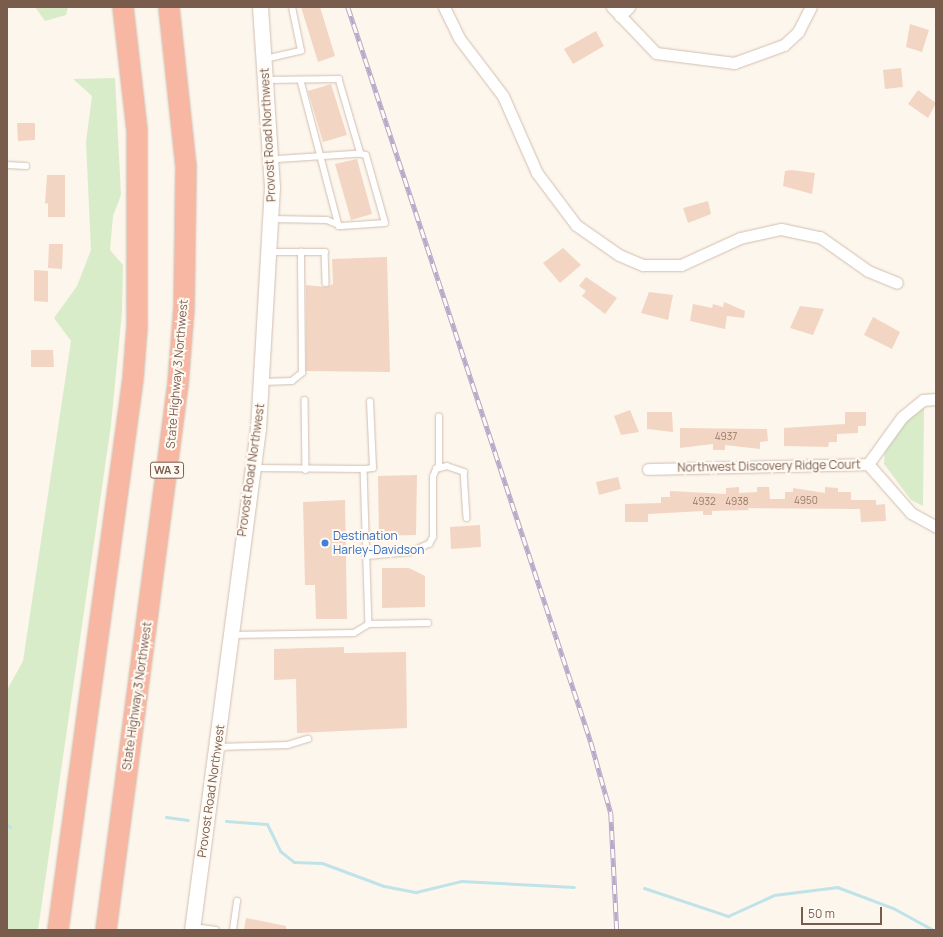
<!DOCTYPE html>
<html>
<head>
<meta charset="utf-8">
<style>
  body { margin:0 }
  #map { position:relative; width:943px; height:937px; overflow:hidden; background:#fdf6ec; font-family:Manrope,sans-serif }
  div>[style] { position:absolute }
  [style*='--x'] { left:calc(var(--x)*1px); top:calc(var(--y)*1px); width:calc(var(--w)*1px); rotate:calc(var(--a)*1deg) }
  .green>* { inset:0; background:#d8ecc9 }
  .stream>* { height:3px; margin:-1.5px; padding:0 1.5px; transform-origin:1.5px; border-radius:1.5px; background:#bfe3e8 }
  .building>* { inset:0; background:#f3d5c3 }
  .roads { filter:drop-shadow(0 0 1px #d1beb0) drop-shadow(0 0 1px #d1beb0) }
  .lane>* { height:5.5px; margin:-2.75px; padding:0 2.75px; transform-origin:2.75px; border-radius:2.75px; background:#fff }
  .street>* { height:11px; margin:-5.5px; padding:0 5.5px; transform-origin:5.5px; border-radius:5.5px; background:#fff }
  .secondary>* { height:15px; margin:-7.5px; padding:0 7.5px; transform-origin:7.5px; border-radius:7.5px; background:#fff }
  .highway>* { height:20px; margin:-10px; padding:0 10px; transform-origin:10px; border-radius:10px; background:#f7b7a3 }
  .rail>* { height:4.5px; margin-top:-2.25px; transform-origin:0; background:repeating-linear-gradient(90deg,#fffaf3 0 9px,#b9a8c9 0 18px); box-sizing:border-box; border-block:1px solid #b9a8c9 }
  .dots>* { width:11px; height:11px; translate:-50% -50%; box-sizing:border-box; border:2px solid #fffaf3; border-radius:50% }
  span { translate:-50% -50%; white-space:nowrap; text-align:center; line-height:1.15; -webkit-text-stroke:4px #fffaf3; paint-order:stroke }
  .number-label { font-size:10px; color:#987a6a }
  .number-label span { -webkit-text-stroke-width:0 }
  .shield-label span { padding:1px 3px; background:#fffaf3; border:1px solid; border-radius:3px; -webkit-text-stroke-width:0 }
  .shield-label { font-size:11px; color:#7a5c4d; font-weight:700 }
  .street-label { font-size:12px; color:#7a5c4d }
  .shop-label { font-size:12px; color:#366cbe }
  .left { translate:0 -50%; text-align:left }
  .frame { position:absolute; inset:0; border:8px solid #7a5c4d; pointer-events:none }
  .scale { position:absolute; left:801px; top:907px; width:81px; height:18px; box-sizing:border-box; border:2px solid #7a5c4d; border-top:0; padding-left:5px; font-size:12px; line-height:14px; white-space:nowrap; color:#7a5c4d; -webkit-text-stroke:3px #fffaf3; paint-order:stroke }
</style>
</head>
<body>
<div id="map">
  <div class="green">
    <i style="clip-path:polygon(35px 7px,68px 7px,66px 15px,45px 21px)"></i>
    <i style="clip-path:polygon(115px 78px,121px 195px,113px 216px,110px 250px,123px 265px,122px 312px,111px 425px,38px 930px,7px 930px,7px 690px,23px 661px,71px 341px,54px 318px,77px 286px,91px 250px,86px 142px,92px 96px,73px 79px)"></i>
    <i style="clip-path:polygon(924px 406px,923px 506px,911px 500px,884px 464px,885px 448px,903px 423px)"></i>
  </div>
  <div class="stream">
    <i style="--x:166;--y:817;--w:22;--a:8"></i>
    <i style="--x:226;--y:821;--w:41;--a:4.2"></i>
    <i style="--x:267;--y:824;--w:30;--a:64"></i>
    <i style="--x:280;--y:851;--w:18;--a:38"></i>
    <i style="--x:294;--y:862;--w:28;--a:2"></i>
    <i style="--x:322;--y:863;--w:66;--a:20.4"></i>
    <i style="--x:384;--y:886;--w:33;--a:11"></i>
    <i style="--x:416;--y:892;--w:46;--a:-13.7"></i>
    <i style="--x:461;--y:881;--w:113;--a:3"></i>
    <i style="--x:7;--y:825;--w:4;--a:27"></i>
    <i style="--x:644;--y:888;--w:89;--a:18.4"></i>
    <i style="--x:728;--y:916;--w:51;--a:-24.5"></i>
    <i style="--x:774;--y:895;--w:64;--a:-7.2"></i>
    <i style="--x:837;--y:887;--w:60;--a:20.6"></i>
    <i style="--x:893;--y:908;--w:46;--a:28.8"></i>
  </div>
  <div class="building">
    <i style="clip-path:polygon(301px 7px,320px 7px,335px 56px,318px 62px)"></i>
    <i style="clip-path:polygon(910px 24px,929px 30px,922px 52px,906px 47px)"></i>
    <i style="clip-path:polygon(596px 31px,604px 46px,573px 64px,564px 49px)"></i>
    <i style="clip-path:polygon(901px 68px,903px 87px,885px 89px,883px 70px)"></i>
    <i style="clip-path:polygon(331px 84px,347px 135px,323px 142px,308px 91px)"></i>
    <i style="clip-path:polygon(918px 90px,936px 103px,928px 118px,908px 104px)"></i>
    <i style="clip-path:polygon(17px 123px,35px 123px,35px 140px,18px 141px)"></i>
    <i style="clip-path:polygon(357px 159px,372px 214px,351px 220px,335px 164px)"></i>
    <i style="clip-path:polygon(791px 170px,815px 173px,812px 194px,783px 186px,785px 171px)"></i>
    <i style="clip-path:polygon(47px 175px,65px 175px,65px 217px,48px 217px,48px 203px,45px 204px)"></i>
    <i style="clip-path:polygon(708px 201px,711px 214px,688px 223px,683px 208px)"></i>
    <i style="clip-path:polygon(49px 244px,63px 244px,62px 269px,48px 268px)"></i>
    <i style="clip-path:polygon(563px 248px,581px 265px,560px 283px,543px 263px)"></i>
    <i style="clip-path:polygon(387px 257px,390px 372px,306px 371px,306px 285px,326px 287px,333px 284px,332px 259px)"></i>
    <i style="clip-path:polygon(34px 270px,48px 271px,48px 302px,34px 301px)"></i>
    <i style="clip-path:polygon(586px 277px,617px 298px,605px 314px,582px 296px,586px 291px,579px 286px)"></i>
    <i style="clip-path:polygon(649px 292px,673px 295px,668px 320px,641px 313px)"></i>
    <i style="clip-path:polygon(724px 302px,745px 311px,744px 318px,727px 316px,725px 329px,690px 321px,693px 304px,712px 308px,713px 304px,723px 307px)"></i>
    <i style="clip-path:polygon(800px 306px,824px 309px,813px 335px,790px 328px)"></i>
    <i style="clip-path:polygon(873px 317px,900px 332px,892px 349px,864px 335px)"></i>
    <i style="clip-path:polygon(31px 350px,53px 350px,54px 367px,31px 367px)"></i>
    <i style="clip-path:polygon(630px 410px,639px 432px,621px 435px,614px 416px)"></i>
    <i style="clip-path:polygon(647px 412px,672px 412px,673px 432px,647px 429px)"></i>
    <i style="clip-path:polygon(845px 412px,866px 412px,866px 426px,858px 426px,858px 433px,837px 434px,837px 442px,829px 442px,828px 447px,784px 446px,784px 428px,845px 424px)"></i>
    <i style="clip-path:polygon(680px 428px,767px 429px,768px 441px,760px 442px,760px 449px,725px 445px,725px 450px,713px 450px,713px 444px,680px 448px)"></i>
    <i style="clip-path:polygon(417px 475px,416px 535px,379px 536px,378px 476px)"></i>
    <i style="clip-path:polygon(618px 477px,621px 489px,599px 495px,596px 482px)"></i>
    <i style="clip-path:polygon(739px 487px,739px 493px,757px 492px,757px 487px,769px 487px,770px 499px,785px 499px,785px 492px,793px 492px,793px 488px,825px 493px,825px 487px,838px 488px,838px 492px,851px 492px,851px 500px,876px 500px,876px 505px,885px 504px,886px 521px,861px 522px,860px 509px,748px 508px,749px 510px,712px 511px,712px 515px,703px 515px,703px 511px,648px 514px,648px 522px,625px 522px,625px 504px,661px 503px,661px 497px,670px 497px,670px 491px,726px 494px,726px 488px)"></i>
    <i style="clip-path:polygon(345px 500px,347px 619px,316px 619px,315px 585px,305px 585px,303px 502px)"></i>
    <i style="clip-path:polygon(480px 525px,481px 547px,451px 549px,450px 527px)"></i>
    <i style="clip-path:polygon(382px 568px,409px 568px,425px 576px,425px 607px,382px 608px)"></i>
    <i style="clip-path:polygon(344px 647px,344px 653px,406px 652px,407px 728px,297px 733px,296px 679px,274px 680px,274px 649px)"></i>
    <i style="clip-path:polygon(246px 918px,286px 926px,286px 930px,244px 930px)"></i>
  </div>
  <div class="roads">
    <div class="lane">
      <i style="--x:265;--y:59;--w:37;--a:-13"></i>
      <i style="--x:301;--y:51;--w:45;--a:-101.6"></i>
      <i style="--x:266;--y:80;--w:73;--a:-0.8"></i>
      <i style="--x:339;--y:79;--w:78;--a:73.7"></i>
      <i style="--x:361;--y:154;--w:90;--a:176.2"></i>
      <i style="--x:301;--y:81;--w:150;--a:75.3"></i>
      <i style="--x:7;--y:165;--w:19;--a:3"></i>
      <i style="--x:271;--y:219;--w:56;--a:1"></i>
      <i style="--x:327;--y:220;--w:16;--a:22"></i>
      <i style="--x:342;--y:226;--w:43;--a:-4"></i>
      <i style="--x:385;--y:223;--w:70;--a:-105.8"></i>
      <i style="--x:366;--y:156;--w:5;--a:-158"></i>
      <i style="--x:269;--y:252;--w:56;--a:0"></i>
      <i style="--x:325;--y:252;--w:31;--a:88"></i>
      <i style="--x:262;--y:382;--w:30;--a:-2"></i>
      <i style="--x:292;--y:381;--w:13;--a:-39"></i>
      <i style="--x:302;--y:373;--w:121;--a:-90.5"></i>
      <i style="--x:305;--y:400;--w:70;--a:89.2"></i>
      <i style="--x:255;--y:468;--w:109;--a:0.5"></i>
      <i style="--x:364;--y:469;--w:155;--a:88.2"></i>
      <i style="--x:439;--y:468;--w:51;--a:-90"></i>
      <i style="--x:364;--y:469;--w:9;--a:-6"></i>
      <i style="--x:373;--y:468;--w:66;--a:-92.6"></i>
      <i style="--x:367;--y:556;--w:43;--a:-5.3"></i>
      <i style="--x:410;--y:552;--w:21;--a:-23"></i>
      <i style="--x:429;--y:544;--w:8;--a:-60"></i>
      <i style="--x:433;--y:537;--w:60;--a:-90"></i>
      <i style="--x:433;--y:477;--w:9;--a:-69"></i>
      <i style="--x:436;--y:469;--w:11;--a:-15"></i>
      <i style="--x:447;--y:466;--w:18;--a:19"></i>
      <i style="--x:464;--y:472;--w:46;--a:86.3"></i>
      <i style="--x:231;--y:635;--w:123;--a:-0.9"></i>
      <i style="--x:354;--y:633;--w:17;--a:-31"></i>
      <i style="--x:369;--y:624;--w:59;--a:-1"></i>
      <i style="--x:217;--y:747;--w:71;--a:-1.6"></i>
      <i style="--x:288;--y:745;--w:21;--a:-17"></i>
      <i style="--x:193;--y:927;--w:23;--a:7"></i>
      <i style="--x:233;--y:930;--w:29;--a:-82"></i>
    </div>
    <div class="street">
      <i style="--x:444;--y:7;--w:34;--a:64"></i>
      <i style="--x:459;--y:38;--w:73;--a:52.8"></i>
      <i style="--x:503;--y:96;--w:84;--a:66.2"></i>
      <i style="--x:537;--y:173;--w:65;--a:53.1"></i>
      <i style="--x:576;--y:225;--w:52;--a:34.9"></i>
      <i style="--x:619;--y:255;--w:26;--a:23"></i>
      <i style="--x:643;--y:265;--w:38;--a:0"></i>
      <i style="--x:681;--y:265;--w:65;--a:-24.6"></i>
      <i style="--x:740;--y:238;--w:42;--a:-12.4"></i>
      <i style="--x:781;--y:229;--w:40;--a:12"></i>
      <i style="--x:820;--y:237;--w:59;--a:35.3"></i>
      <i style="--x:868;--y:271;--w:31;--a:22"></i>
      <i style="--x:612;--y:7;--w:64;--a:46.3"></i>
      <i style="--x:656;--y:53;--w:79;--a:7.3"></i>
      <i style="--x:734;--y:63;--w:53;--a:-19.8"></i>
      <i style="--x:784;--y:45;--w:19;--a:-43"></i>
      <i style="--x:798;--y:32;--w:28;--a:-63"></i>
      <i style="--x:620;--y:16;--w:13;--a:-45"></i>
      <i style="--x:868;--y:464;--w:58;--a:-54.1"></i>
      <i style="--x:902;--y:417;--w:27;--a:-39"></i>
      <i style="--x:923;--y:400;--w:13;--a:-4"></i>
      <i style="--x:648;--y:469;--w:220;--a:-1.3"></i>
      <i style="--x:868;--y:464;--w:65;--a:48.7"></i>
      <i style="--x:911;--y:513;--w:29;--a:29"></i>
    </div>
    <div class="secondary">
      <i style="--x:192;--y:930;--w:505;--a:-82.5"></i>
      <i style="--x:258;--y:429;--w:242;--a:-86.7"></i>
      <i style="--x:272;--y:187;--w:180;--a:-93.8"></i>
    </div>
    <div class="highway">
      <i style="--x:58;--y:930;--w:556;--a:-82.25"></i>
      <i style="--x:133;--y:379;--w:52;--a:-85.6"></i>
      <i style="--x:137;--y:327;--w:197;--a:-90"></i>
      <i style="--x:137;--y:130;--w:124;--a:-96.5"></i>
      <i style="--x:106;--y:930;--w:551;--a:-82.49"></i>
      <i style="--x:178;--y:384;--w:76;--a:-85.5"></i>
      <i style="--x:184;--y:308;--w:141;--a:-89.2"></i>
      <i style="--x:186;--y:167;--w:161;--a:-96.1"></i>
    </div>
  </div>
  <div class="rail">
    <i style="--x:348;--y:7;--w:774;--a:71.71"></i>
    <i style="--x:591;--y:742;--w:74;--a:74.3"></i>
    <i style="--x:611;--y:813;--w:117;--a:87.1"></i>
  </div>
  <div class="dots">
    <i style="left:325px;top:543px;background:#3f7fe0"></i>
  </div>
  <div class="number-label">
    <span style="left:726px;top:437px">4937</span>
    <span style="left:806px;top:501px">4950</span>
    <span style="left:704px;top:502px">4932</span>
    <span style="left:737px;top:502px">4938</span>
  </div>
  <div class="shield-label">
    <span style="left:167px;top:470px">WA 3</span>
  </div>
  <div class="street-label">
    <span style="left:268px;top:135px;rotate:-93deg">Provost Road Northwest</span>
    <span style="left:177px;top:374px;rotate:-85deg">State Highway 3 Northwest</span>
    <span style="left:769px;top:466px;rotate:-1deg">Northwest Discovery Ridge Court</span>
    <span style="left:251px;top:470px;rotate:-82deg">Provost Road Northwest</span>
    <span style="left:137px;top:696px;rotate:-82deg">State Highway 3 Northwest</span>
    <span style="left:211px;top:791px;rotate:-82deg">Provost Road Northwest</span>
  </div>
  <div class="shop-label">
    <span class="left" style="left:333px;top:543px">Destination<br>Harley-Davidson</span>
  </div>
  <div class="frame"></div>
  <div class="scale">50 m</div>
</div>
</body>
</html>
